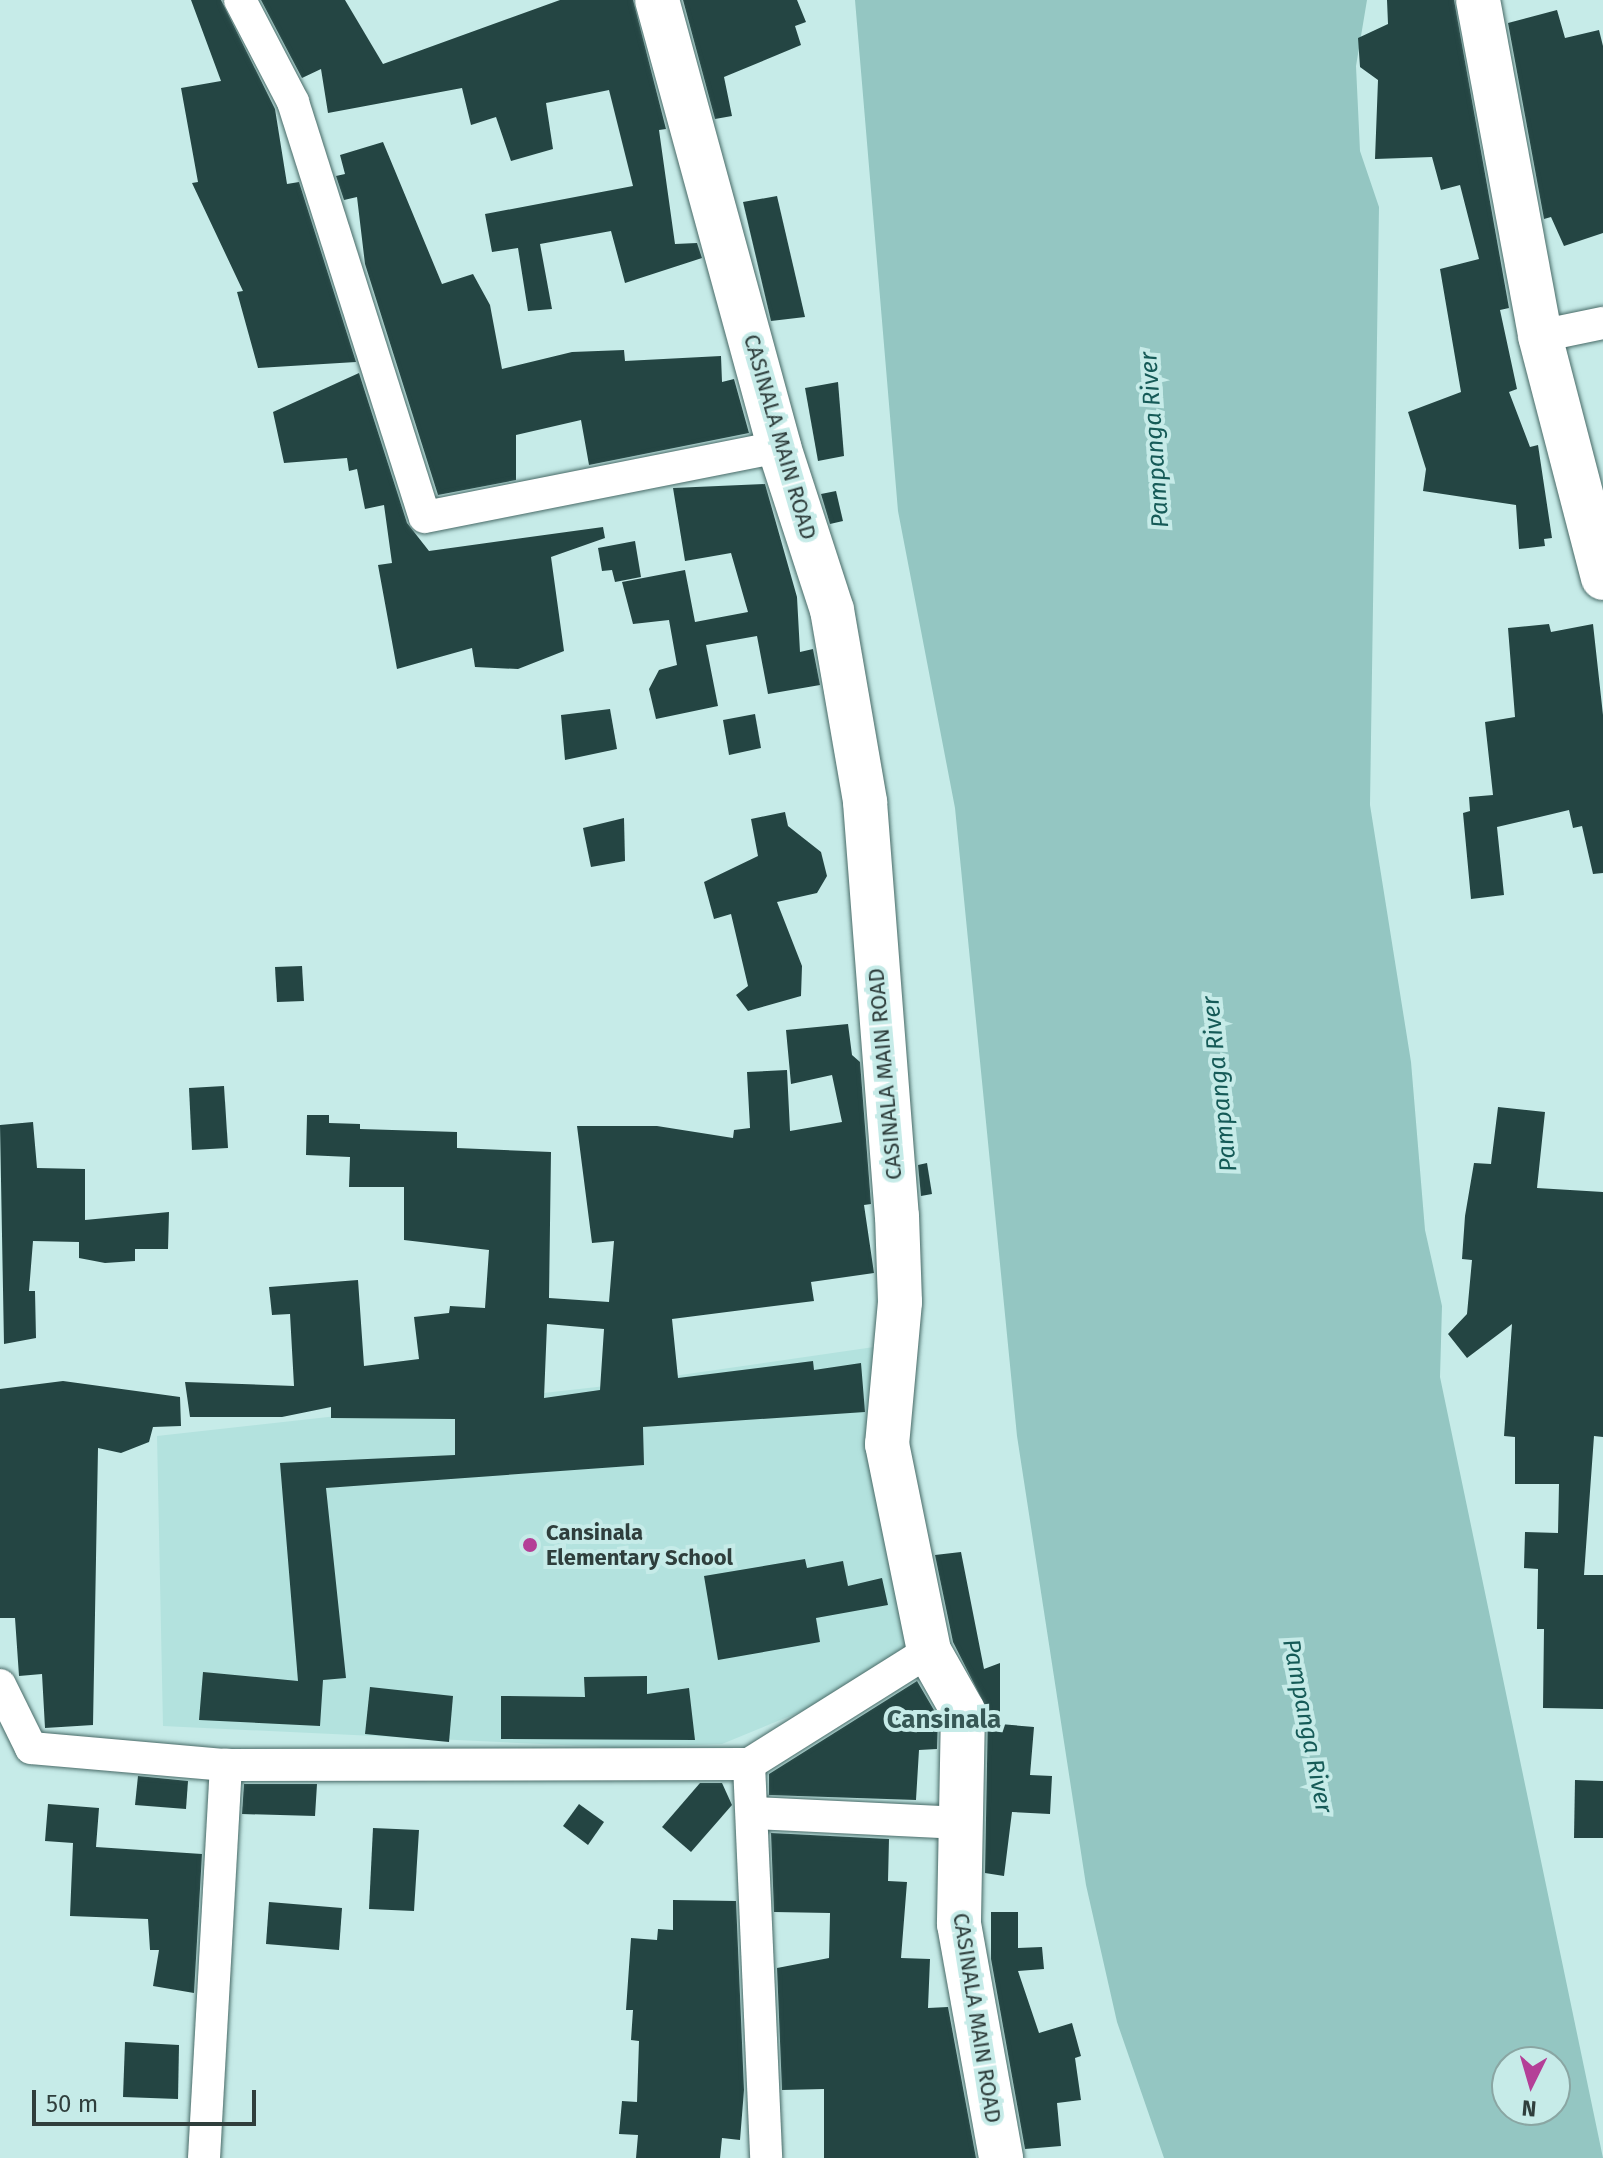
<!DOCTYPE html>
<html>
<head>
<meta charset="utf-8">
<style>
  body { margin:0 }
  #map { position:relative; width:1603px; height:2158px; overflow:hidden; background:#c6ebe8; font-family:"Fira Sans",sans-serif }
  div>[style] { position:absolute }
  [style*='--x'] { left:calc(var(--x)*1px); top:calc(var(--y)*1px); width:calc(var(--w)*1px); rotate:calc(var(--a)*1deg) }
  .built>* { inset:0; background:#b3e2de }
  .water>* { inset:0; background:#94c6c2 }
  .building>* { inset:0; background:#244543 }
  .roads { filter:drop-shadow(0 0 2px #486a67) drop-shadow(0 0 2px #486a67) }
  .street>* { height:32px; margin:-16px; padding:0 16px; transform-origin:16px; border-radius:16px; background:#fff }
  .secondary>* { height:44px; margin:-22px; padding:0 22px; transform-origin:22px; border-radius:22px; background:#fff }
  .dots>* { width:22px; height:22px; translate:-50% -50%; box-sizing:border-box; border:4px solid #c6ebe8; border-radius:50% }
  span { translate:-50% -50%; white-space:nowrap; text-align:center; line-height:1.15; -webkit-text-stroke:8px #c6ebe8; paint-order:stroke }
  .street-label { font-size:22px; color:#2f3e3c }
  .poi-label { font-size:22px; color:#2f3e3c; font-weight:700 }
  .left { translate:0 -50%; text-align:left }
  .water-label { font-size:24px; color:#155a57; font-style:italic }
  .quarter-label { font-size:26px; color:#365755; font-weight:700 }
  .north { position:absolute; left:1491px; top:2046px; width:80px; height:80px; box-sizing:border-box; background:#c6ebe8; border:2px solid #8aa6a3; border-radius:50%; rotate:185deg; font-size:22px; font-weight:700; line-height:32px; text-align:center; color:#2f3e3c }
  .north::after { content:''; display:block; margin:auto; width:28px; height:36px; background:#b43f97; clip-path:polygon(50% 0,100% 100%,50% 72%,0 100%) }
  .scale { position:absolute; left:32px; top:2090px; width:224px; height:36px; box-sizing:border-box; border:4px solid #2f3e3c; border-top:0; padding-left:10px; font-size:24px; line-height:28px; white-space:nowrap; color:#2f3e3c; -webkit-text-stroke:6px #c6ebe8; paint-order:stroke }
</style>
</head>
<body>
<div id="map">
  <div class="built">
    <i style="clip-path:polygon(874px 1347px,921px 1646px,824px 1702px,722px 1744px,625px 1748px,163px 1726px,157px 1436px,597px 1387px)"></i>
  </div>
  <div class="water">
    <i style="clip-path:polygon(evenodd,855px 0,1367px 0,1356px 66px,1360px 151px,1379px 207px,1370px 805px,1411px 1062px,1425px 1230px,1442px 1306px,1440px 1377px,1603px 2158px,1164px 2158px,1117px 2022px,1086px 1885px,1017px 1436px,955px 808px,898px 511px,855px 0,1507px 2062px,1555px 2062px,1555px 2110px,1507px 2110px,1507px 2062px)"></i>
  </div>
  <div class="building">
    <i style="clip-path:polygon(191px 0,221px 0,275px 109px,287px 184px,299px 182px,356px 362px,258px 368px,237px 292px,243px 291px,192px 183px,198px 182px,181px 88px,221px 81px)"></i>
    <i style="clip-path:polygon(261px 0,345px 0,383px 64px,560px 0,633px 0,666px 129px,659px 130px,675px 244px,697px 243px,702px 258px,625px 283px,611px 231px,540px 244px,552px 309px,528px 311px,518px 248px,492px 252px,485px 214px,633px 186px,609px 90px,546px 103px,553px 149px,511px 161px,496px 117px,471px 125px,462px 88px,328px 113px,321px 69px,302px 78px)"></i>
    <i style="clip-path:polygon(683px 0,797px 0,806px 22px,795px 26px,801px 45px,724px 77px,732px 116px,715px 119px)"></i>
    <i style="clip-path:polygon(1387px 0,1454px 0,1509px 308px,1500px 310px,1517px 389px,1509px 392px,1530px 447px,1538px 445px,1552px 538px,1544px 539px,1545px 546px,1519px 549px,1516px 505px,1423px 491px,1426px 469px,1408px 412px,1461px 392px,1440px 269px,1479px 259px,1460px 185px,1441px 190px,1432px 157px,1375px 159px,1378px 80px,1360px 67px,1358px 38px,1388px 24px)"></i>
    <i style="clip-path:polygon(1557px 10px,1565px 38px,1599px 30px,1603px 46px,1603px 233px,1564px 246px,1551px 217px,1544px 219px,1508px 23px)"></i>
    <i style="clip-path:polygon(383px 142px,442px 284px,473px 274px,490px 305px,502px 369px,572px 352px,624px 350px,625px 361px,721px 356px,722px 382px,734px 379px,749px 433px,589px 465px,581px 420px,516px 435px,516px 480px,438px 495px,365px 264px,357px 197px,344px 200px,336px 176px,345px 174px,340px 155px)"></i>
    <i style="clip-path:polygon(777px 196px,805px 317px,771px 321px,743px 202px)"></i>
    <i style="clip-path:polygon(359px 373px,407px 523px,429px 551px,603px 527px,605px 538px,551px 557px,564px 651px,518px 669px,475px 667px,472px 648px,397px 669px,378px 565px,392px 563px,384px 505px,365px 509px,357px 469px,349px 471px,347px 458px,284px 463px,273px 412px)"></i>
    <i style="clip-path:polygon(838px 382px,844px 456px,818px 461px,805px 388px)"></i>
    <i style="clip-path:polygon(765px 484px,797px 597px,800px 652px,813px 649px,820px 685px,768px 694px,757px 636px,706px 645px,718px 706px,656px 719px,649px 689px,659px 670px,677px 665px,669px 620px,633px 624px,622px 582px,685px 570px,695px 622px,748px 612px,731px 553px,685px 561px,673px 488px)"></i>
    <i style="clip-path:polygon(836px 491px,843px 521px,830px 524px,821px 494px)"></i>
    <i style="clip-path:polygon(635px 541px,641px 577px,615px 582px,612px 570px,602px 571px,598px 548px)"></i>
    <i style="clip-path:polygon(1549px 624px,1551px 632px,1593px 624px,1603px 715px,1603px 873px,1593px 874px,1582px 826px,1573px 828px,1569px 810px,1497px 827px,1504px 895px,1471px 899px,1463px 813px,1470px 811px,1469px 797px,1493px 795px,1485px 722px,1515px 717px,1508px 628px)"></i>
    <i style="clip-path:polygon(610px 709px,617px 749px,565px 760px,561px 715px)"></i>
    <i style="clip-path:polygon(755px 714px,761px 748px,729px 755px,723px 720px)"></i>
    <i style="clip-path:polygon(785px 812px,788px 826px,821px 852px,827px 876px,817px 893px,777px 902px,802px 966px,801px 996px,748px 1011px,736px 995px,748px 986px,731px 914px,714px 919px,704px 882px,758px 856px,751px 819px)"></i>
    <i style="clip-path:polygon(624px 818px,625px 861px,591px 867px,583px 828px)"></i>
    <i style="clip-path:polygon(302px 966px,304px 1001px,277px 1002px,275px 967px)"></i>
    <i style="clip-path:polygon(evenodd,848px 1024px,852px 1055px,860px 1062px,871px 1204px,864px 1205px,874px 1273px,811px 1282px,814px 1301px,672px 1319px,678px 1378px,813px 1361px,814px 1370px,861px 1363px,865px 1412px,643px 1427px,644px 1465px,326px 1488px,346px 1678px,323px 1680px,320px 1726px,199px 1720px,203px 1672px,298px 1681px,280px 1463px,455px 1455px,455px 1419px,331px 1418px,331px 1407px,282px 1417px,190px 1417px,185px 1382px,294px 1386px,290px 1314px,272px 1315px,269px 1287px,358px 1280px,364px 1366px,419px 1359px,414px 1317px,449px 1313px,450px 1306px,485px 1308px,489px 1250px,404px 1240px,404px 1187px,349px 1187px,350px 1157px,306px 1155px,307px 1115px,329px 1115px,329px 1123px,360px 1124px,360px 1129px,457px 1132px,457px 1148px,551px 1152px,549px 1298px,609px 1302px,614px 1241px,592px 1243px,577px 1126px,657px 1126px,733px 1138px,734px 1130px,750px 1128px,747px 1072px,787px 1070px,790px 1131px,842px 1122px,832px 1075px,791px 1084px,786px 1030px,848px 1024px,547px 1324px,604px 1329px,600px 1390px,544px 1398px,547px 1324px)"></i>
    <i style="clip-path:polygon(224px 1086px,228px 1148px,192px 1150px,189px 1088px)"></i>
    <i style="clip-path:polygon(1498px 1107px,1545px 1112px,1537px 1188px,1603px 1192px,1603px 1437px,1594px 1436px,1584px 1575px,1603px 1575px,1603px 1709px,1543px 1708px,1544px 1629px,1537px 1629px,1538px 1569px,1524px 1568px,1525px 1532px,1558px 1533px,1559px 1484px,1515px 1484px,1515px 1437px,1504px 1436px,1512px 1324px,1467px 1358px,1448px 1334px,1467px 1314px,1472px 1260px,1462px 1259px,1465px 1216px,1474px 1163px,1491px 1164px)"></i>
    <i style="clip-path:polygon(33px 1122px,37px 1168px,85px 1169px,85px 1220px,169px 1212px,168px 1249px,135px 1249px,135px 1261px,105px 1263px,79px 1258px,79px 1242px,33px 1241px,29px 1291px,35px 1291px,36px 1338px,4px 1344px,0 1125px)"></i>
    <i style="clip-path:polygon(927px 1163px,932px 1194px,921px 1196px,918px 1165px)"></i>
    <i style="clip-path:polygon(63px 1381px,180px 1397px,181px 1426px,153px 1427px,149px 1442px,121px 1453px,98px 1448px,93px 1725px,45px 1728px,42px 1674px,19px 1676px,15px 1618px,0 1618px,0 1389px)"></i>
    <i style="clip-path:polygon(961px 1552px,984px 1669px,1000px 1663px,1000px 1724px,1034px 1727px,1030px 1775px,1052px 1776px,1050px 1814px,1012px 1812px,1004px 1876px,985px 1873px,988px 1711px,953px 1642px,935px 1555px)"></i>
    <i style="clip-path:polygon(805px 1559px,807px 1568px,843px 1561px,848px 1586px,882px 1578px,888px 1605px,816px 1618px,820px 1642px,718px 1660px,704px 1576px)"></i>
    <i style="clip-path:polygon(647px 1676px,647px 1694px,689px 1688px,695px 1740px,501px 1739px,501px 1696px,585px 1697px,584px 1677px)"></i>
    <i style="clip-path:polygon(917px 1681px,938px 1717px,937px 1749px,919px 1750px,916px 1800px,769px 1795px,769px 1774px)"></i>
    <i style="clip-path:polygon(370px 1687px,453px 1696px,449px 1742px,365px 1734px)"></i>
    <i style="clip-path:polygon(138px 1776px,188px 1781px,186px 1809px,135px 1805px)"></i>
    <i style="clip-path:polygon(1575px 1780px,1603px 1781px,1603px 1838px,1574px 1838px)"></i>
    <i style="clip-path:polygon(700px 1783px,722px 1783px,732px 1805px,691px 1852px,662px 1827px)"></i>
    <i style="clip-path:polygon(244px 1784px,317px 1784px,315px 1816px,242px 1814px)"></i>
    <i style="clip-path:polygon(48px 1804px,99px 1808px,96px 1847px,202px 1854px,194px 1993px,153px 1986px,159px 1950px,150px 1950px,148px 1919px,70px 1916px,73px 1843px,45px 1841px)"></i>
    <i style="clip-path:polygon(579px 1804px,604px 1822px,588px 1845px,563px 1826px)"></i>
    <i style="clip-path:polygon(373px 1828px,419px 1830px,414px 1911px,369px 1909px)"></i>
    <i style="clip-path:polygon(771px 1833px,889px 1839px,888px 1881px,907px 1882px,901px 1958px,930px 1959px,928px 2008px,948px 2007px,976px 2158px,824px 2158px,824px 2089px,782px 2090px,777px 1968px,829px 1958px,830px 1913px,774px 1912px)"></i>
    <i style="clip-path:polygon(673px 1900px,736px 1901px,744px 2090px,740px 2140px,722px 2138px,720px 2158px,636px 2158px,638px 2135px,619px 2134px,622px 2101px,637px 2102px,639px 2041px,631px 2040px,633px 2010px,626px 2010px,631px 1938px,657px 1940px,658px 1929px,673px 1930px)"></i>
    <i style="clip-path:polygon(269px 1902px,342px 1908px,339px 1950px,266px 1944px)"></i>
    <i style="clip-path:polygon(991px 1912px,1018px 1912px,1018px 1948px,1042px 1947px,1044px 1969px,1018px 1971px,1039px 2033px,1072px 2023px,1081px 2056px,1075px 2058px,1081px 2100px,1057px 2103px,1061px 2146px,1025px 2149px,991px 1959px)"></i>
    <i style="clip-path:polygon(125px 2042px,179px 2045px,178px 2099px,123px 2097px)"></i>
  </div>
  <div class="roads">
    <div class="street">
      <i style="--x:240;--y:0;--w:115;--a:62.5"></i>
      <i style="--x:293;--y:102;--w:435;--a:72.4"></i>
      <i style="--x:425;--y:517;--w:361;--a:-11.2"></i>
      <i style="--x:1540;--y:336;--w:64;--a:-11.7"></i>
      <i style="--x:0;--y:1685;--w:70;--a:63.8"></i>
      <i style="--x:31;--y:1748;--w:196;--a:5"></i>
      <i style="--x:226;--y:1765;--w:523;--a:-0.11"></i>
      <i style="--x:749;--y:1764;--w:213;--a:-32.1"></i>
      <i style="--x:749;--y:1764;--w:394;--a:87.5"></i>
      <i style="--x:755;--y:1813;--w:206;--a:2.8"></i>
      <i style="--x:204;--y:2158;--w:394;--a:-86.8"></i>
    </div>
    <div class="secondary">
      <i style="--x:657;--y:0;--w:463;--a:74.7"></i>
      <i style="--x:779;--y:447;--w:171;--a:72"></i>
      <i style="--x:832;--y:610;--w:195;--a:80.2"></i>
      <i style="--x:865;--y:802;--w:415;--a:85.6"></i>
      <i style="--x:897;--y:1216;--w:86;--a:88"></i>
      <i style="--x:900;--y:1302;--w:143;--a:95.2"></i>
      <i style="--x:887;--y:1444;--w:211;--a:78.5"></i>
      <i style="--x:929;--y:1651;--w:69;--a:60.5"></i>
      <i style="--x:963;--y:1711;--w:213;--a:91.1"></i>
      <i style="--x:959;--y:1924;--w:238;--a:79.8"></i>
      <i style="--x:1478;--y:0;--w:342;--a:79.5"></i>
      <i style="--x:1540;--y:336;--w:250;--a:75.4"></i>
    </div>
  </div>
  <div class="dots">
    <i style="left:530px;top:1545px;background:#b43f97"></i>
  </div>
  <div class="street-label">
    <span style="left:780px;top:437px;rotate:74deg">CASINALA MAIN ROAD</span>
    <span style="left:885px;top:1074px;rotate:-95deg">CASINALA MAIN ROAD</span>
    <span style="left:977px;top:2018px;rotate:81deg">CASINALA MAIN ROAD</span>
  </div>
  <div class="poi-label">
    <span class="left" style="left:546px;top:1545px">Cansinala<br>Elementary School</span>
  </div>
  <div class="water-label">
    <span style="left:1155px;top:440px;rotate:-94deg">Pampanga River</span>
    <span style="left:1220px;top:1084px;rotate:-96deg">Pampanga River</span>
    <span style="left:1307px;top:1726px;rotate:79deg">Pampanga River</span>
  </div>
  <div class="quarter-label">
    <span style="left:944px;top:1720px">Cansinala</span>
  </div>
  <div class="north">N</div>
  <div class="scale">50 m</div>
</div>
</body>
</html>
